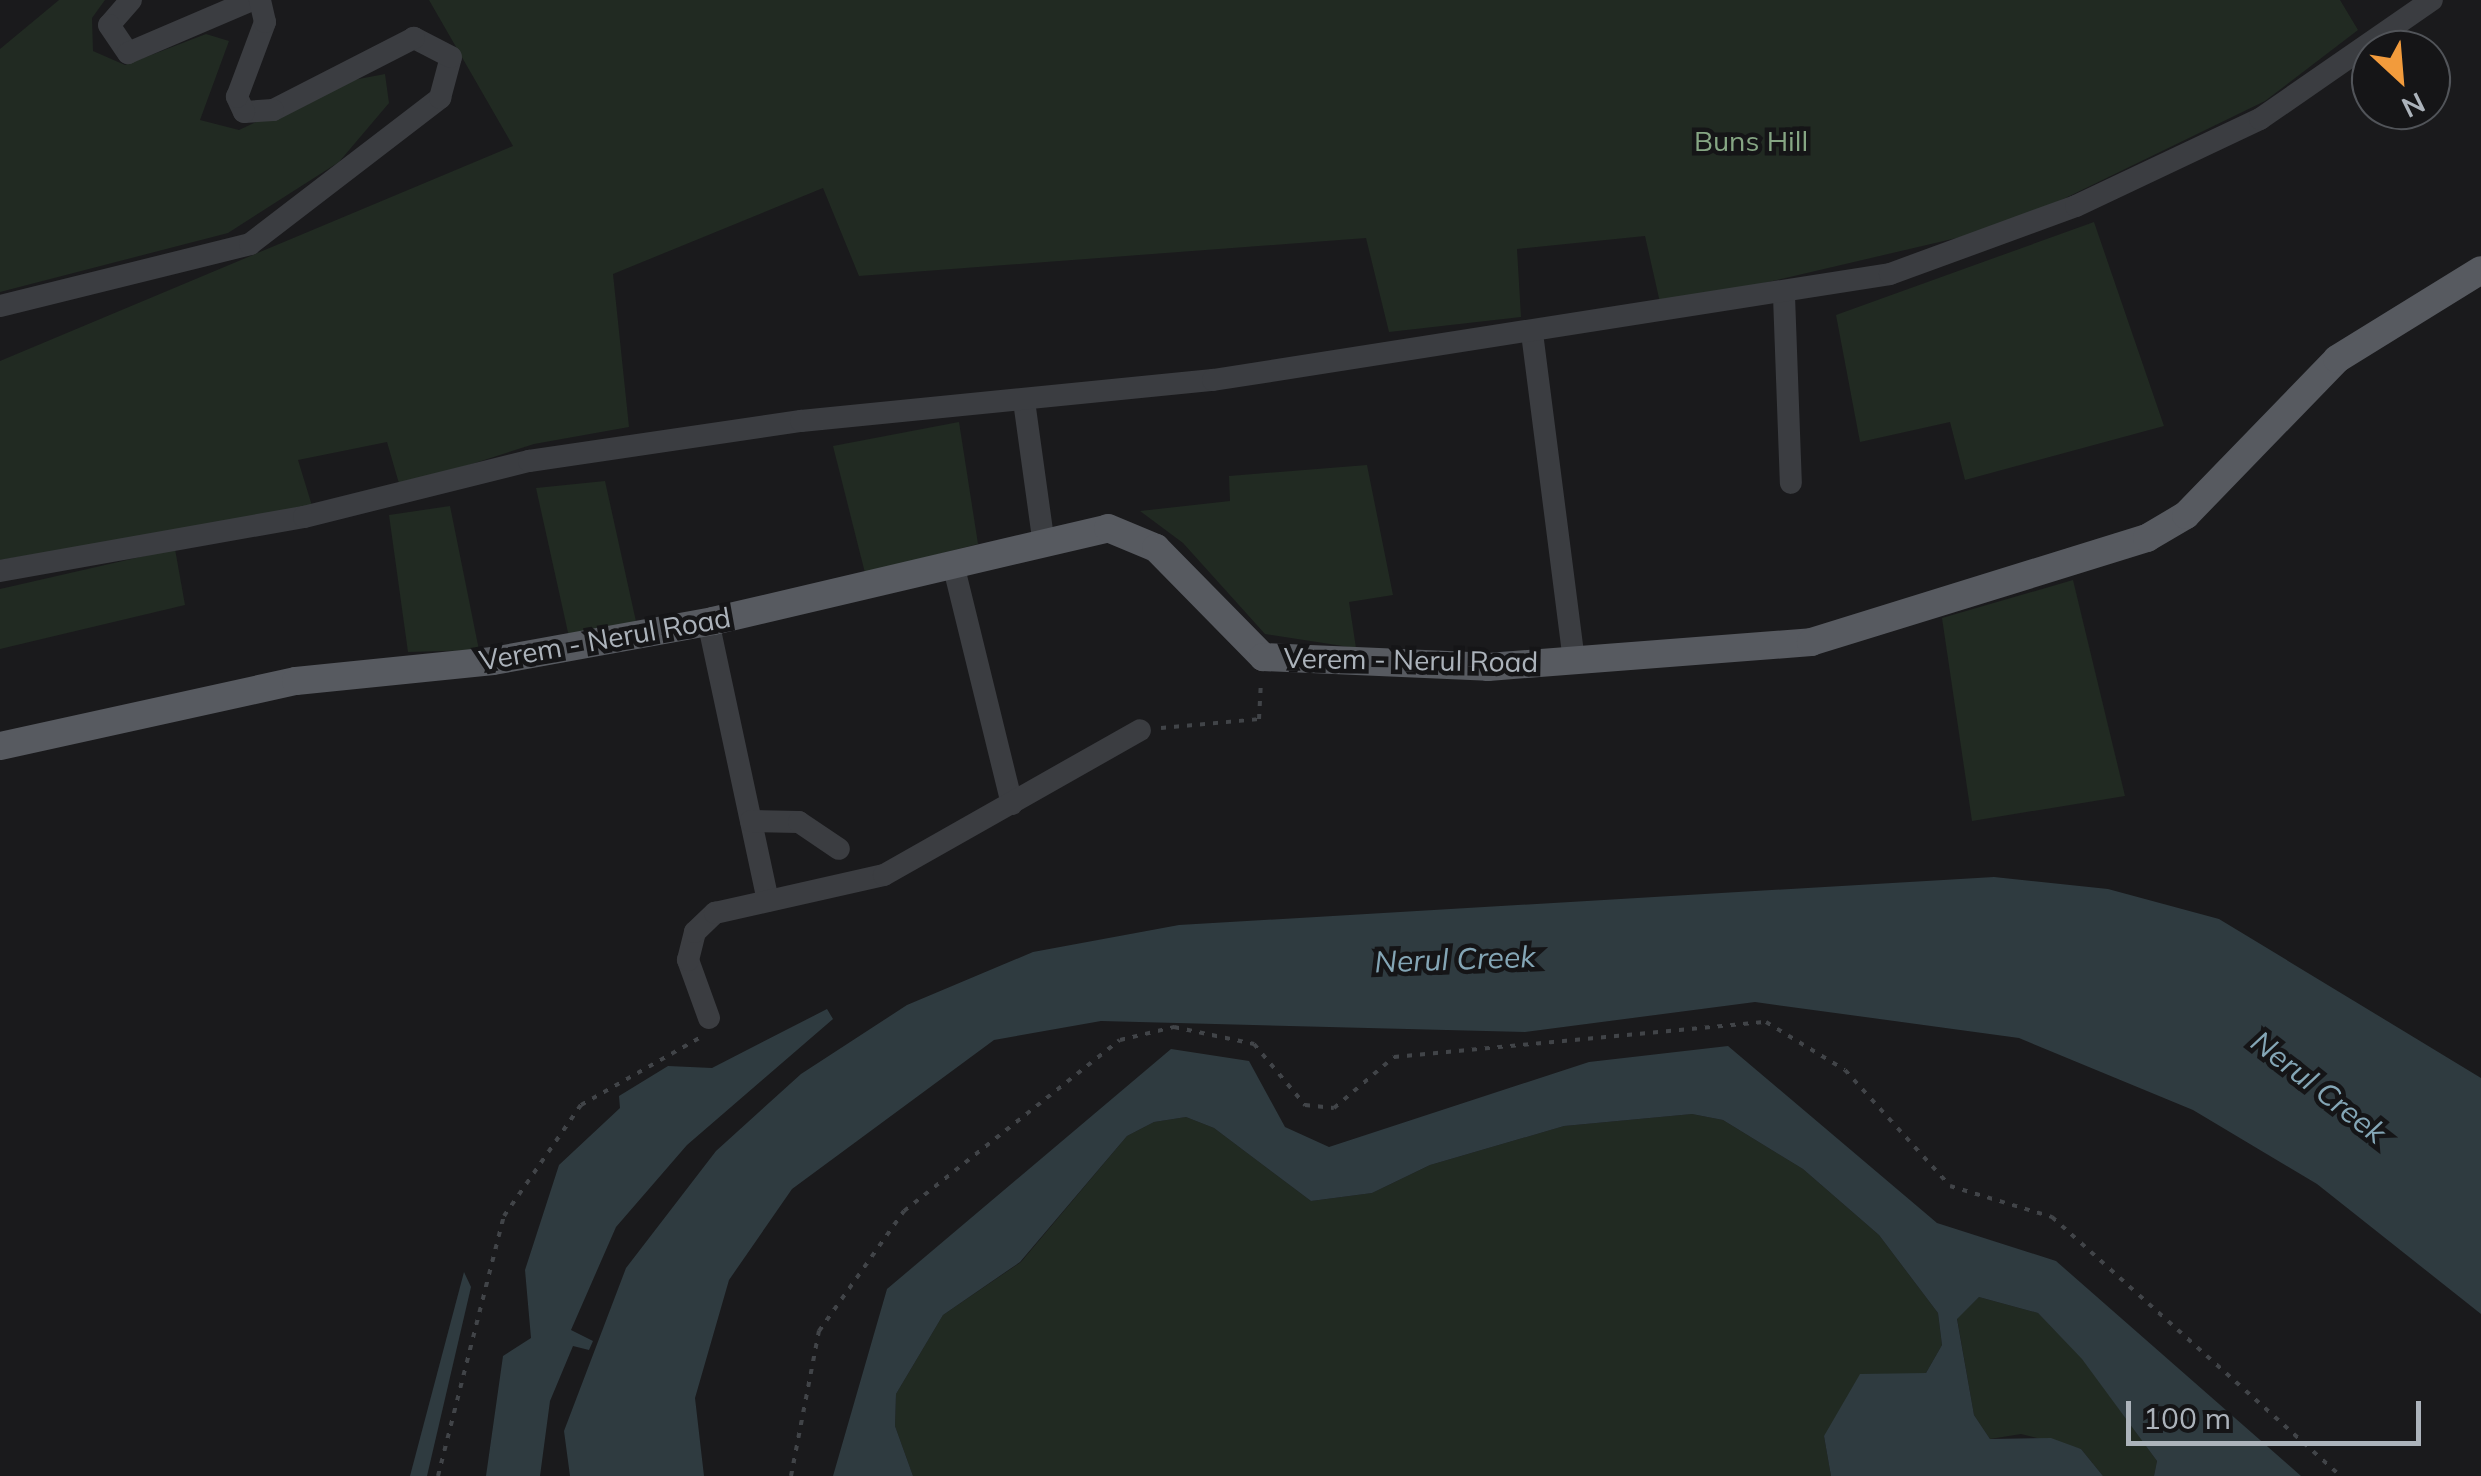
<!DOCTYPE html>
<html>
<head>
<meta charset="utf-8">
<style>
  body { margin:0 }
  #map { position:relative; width:2481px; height:1476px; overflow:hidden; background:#1a1a1c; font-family:Mulish,sans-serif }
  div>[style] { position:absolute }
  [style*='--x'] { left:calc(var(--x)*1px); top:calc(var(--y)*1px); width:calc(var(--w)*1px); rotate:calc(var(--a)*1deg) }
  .green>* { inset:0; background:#212a22 }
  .water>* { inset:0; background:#2f3b40 }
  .path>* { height:4px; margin-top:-2px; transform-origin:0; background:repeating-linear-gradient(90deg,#414448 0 5px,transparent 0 13px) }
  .minor>* { height:22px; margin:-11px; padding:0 11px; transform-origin:11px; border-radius:11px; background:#3b3d41 }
  .major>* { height:28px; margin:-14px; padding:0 14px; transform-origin:14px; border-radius:14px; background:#575a60 }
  span { translate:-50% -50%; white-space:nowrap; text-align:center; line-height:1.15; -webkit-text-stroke:9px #151517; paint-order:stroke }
  .park-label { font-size:28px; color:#86a684 }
  .street-label { font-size:28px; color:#acb3bb }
  .water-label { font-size:30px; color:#84a6b6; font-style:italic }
  .north { position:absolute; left:2351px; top:30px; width:100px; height:100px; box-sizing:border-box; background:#151517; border:2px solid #515459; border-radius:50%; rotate:154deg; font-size:28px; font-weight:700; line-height:40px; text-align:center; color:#acb3bb }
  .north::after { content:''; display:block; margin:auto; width:35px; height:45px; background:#f29b3c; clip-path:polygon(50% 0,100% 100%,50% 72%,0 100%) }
  .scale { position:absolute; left:2126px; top:1401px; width:295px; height:45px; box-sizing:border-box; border:5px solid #acb3bb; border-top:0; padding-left:12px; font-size:30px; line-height:35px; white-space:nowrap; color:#acb3bb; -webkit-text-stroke:8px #151517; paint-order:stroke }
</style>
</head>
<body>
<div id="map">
  <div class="green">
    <i style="clip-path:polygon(59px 0,105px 0,92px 18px,93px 51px,125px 65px,206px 34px,229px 41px,200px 120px,239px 130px,338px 83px,385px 74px,389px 103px,339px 162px,228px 233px,0 292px,0 49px)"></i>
    <i style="clip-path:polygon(429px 0,2340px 0,2358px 30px,2265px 101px,2008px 226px,1661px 307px,1645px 236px,1517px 249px,1521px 317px,1389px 332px,1366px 238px,859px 276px,823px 188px,613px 274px,629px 427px,534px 444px,400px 487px,387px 442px,298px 460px,313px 509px,0 560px,0 361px,513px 146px)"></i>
    <i style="clip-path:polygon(2094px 222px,2164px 426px,1965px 480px,1950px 422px,1860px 442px,1836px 315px)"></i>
    <i style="clip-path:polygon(959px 422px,978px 544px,865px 573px,833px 446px)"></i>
    <i style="clip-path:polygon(1367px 465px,1393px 595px,1349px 602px,1356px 648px,1265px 634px,1183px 543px,1140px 511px,1230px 501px,1229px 476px)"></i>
    <i style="clip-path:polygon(605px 481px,637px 626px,569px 637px,536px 488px)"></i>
    <i style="clip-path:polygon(450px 506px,479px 650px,408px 652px,389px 515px)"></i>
    <i style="clip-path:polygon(175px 549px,185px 605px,0 649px,0 589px)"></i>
    <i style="clip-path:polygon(2073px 580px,2125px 796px,1972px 821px,1942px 618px)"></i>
    <i style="clip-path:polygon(1692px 1114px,1723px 1120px,1803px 1169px,1879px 1235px,1938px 1313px,1942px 1345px,1926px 1373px,1824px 1436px,1831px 1476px,913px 1476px,895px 1426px,896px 1394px,943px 1315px,1021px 1262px,1127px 1136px,1154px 1122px,1186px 1117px,1214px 1128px,1311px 1201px,1372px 1193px,1430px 1165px,1564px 1126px)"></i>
    <i style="clip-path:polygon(1979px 1297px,2038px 1313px,2083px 1359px,2157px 1461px,2154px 1476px,2103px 1476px,2081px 1449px,2021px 1434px,1990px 1439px,1974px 1415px,1957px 1318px)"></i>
  </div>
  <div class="water">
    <i style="clip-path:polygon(1994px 877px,2108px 889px,2219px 919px,2481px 1078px,2481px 1314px,2317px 1184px,2193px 1110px,2019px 1038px,1755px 1002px,1525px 1032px,1101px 1021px,994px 1040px,792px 1189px,729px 1280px,695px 1398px,704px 1476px,570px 1476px,564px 1431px,626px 1268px,716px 1151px,801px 1074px,907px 1005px,1033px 952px,1179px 925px)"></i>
    <i style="clip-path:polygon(827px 1009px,833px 1019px,687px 1145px,616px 1227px,571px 1330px,593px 1341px,589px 1350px,573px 1346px,550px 1401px,540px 1476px,486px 1476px,503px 1356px,531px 1338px,525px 1270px,559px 1165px,620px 1108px,619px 1096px,668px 1066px,712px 1068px)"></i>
    <i style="clip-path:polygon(1728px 1046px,1937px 1223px,2056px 1261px,2301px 1476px,2154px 1476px,2157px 1461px,2082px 1359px,2038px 1313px,1979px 1297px,1957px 1319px,1974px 1415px,1990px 1439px,2051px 1438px,2081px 1449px,2103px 1476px,1831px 1476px,1824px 1436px,1860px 1374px,1926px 1373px,1942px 1345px,1938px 1313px,1879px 1235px,1803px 1169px,1723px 1120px,1692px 1114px,1564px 1126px,1430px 1165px,1372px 1193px,1311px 1201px,1214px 1128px,1186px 1117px,1154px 1122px,1127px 1136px,1020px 1262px,943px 1315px,896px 1394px,895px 1426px,913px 1476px,833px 1476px,887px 1289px,1171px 1049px,1249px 1061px,1285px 1127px,1329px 1147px,1589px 1062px)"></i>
    <i style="clip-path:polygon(464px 1272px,471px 1287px,427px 1476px,410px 1476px)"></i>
  </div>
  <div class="path">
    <i style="--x:1161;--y:728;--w:98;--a:-5.2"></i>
    <i style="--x:1259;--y:719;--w:37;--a:-87"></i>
    <i style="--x:438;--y:1476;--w:268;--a:-75.8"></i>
    <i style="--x:504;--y:1216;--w:135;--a:-55.3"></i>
    <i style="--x:581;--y:1105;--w:140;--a:-29.5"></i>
    <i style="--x:791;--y:1476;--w:148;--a:-79.1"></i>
    <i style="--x:819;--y:1331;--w:147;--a:-54.7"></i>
    <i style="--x:904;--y:1211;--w:275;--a:-38.4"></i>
    <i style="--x:1120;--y:1040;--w:56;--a:-13.5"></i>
    <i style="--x:1174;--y:1027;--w:82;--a:12"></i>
    <i style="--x:1254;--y:1044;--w:80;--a:50.1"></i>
    <i style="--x:1305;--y:1105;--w:29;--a:6"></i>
    <i style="--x:1334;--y:1108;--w:79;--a:-40.4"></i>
    <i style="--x:1394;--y:1057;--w:374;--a:-5.4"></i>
    <i style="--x:1766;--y:1022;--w:92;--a:31.3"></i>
    <i style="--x:1845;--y:1070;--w:156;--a:47.8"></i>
    <i style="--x:1950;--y:1186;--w:107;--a:16.9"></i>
    <i style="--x:2052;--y:1217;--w:388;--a:41.9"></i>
  </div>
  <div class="minor">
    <i style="--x:131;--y:0;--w:33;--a:131"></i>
    <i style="--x:109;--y:25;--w:34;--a:56"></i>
    <i style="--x:128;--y:53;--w:135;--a:-23.1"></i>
    <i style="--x:1784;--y:296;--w:187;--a:87.9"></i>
    <i style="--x:0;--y:306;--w:258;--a:-13.9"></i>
    <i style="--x:250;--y:244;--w:240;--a:-37.5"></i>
    <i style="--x:440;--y:98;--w:42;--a:-75"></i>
    <i style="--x:451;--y:57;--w:42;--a:-152.8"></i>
    <i style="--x:414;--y:38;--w:158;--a:152.9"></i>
    <i style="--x:273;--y:110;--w:29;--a:176"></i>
    <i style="--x:244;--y:112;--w:17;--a:-115"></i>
    <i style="--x:237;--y:97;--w:80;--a:-69.5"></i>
    <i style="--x:265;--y:22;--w:23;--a:-103"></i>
    <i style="--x:1532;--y:333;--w:330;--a:82.7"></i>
    <i style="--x:1024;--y:401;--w:145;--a:82.1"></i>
    <i style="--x:954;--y:568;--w:243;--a:76.2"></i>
    <i style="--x:0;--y:571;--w:309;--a:-10.1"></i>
    <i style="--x:304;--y:517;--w:232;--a:-14"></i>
    <i style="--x:529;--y:461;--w:275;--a:-8.4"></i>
    <i style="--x:801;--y:421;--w:414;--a:-5.7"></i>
    <i style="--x:1213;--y:380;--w:685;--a:-8.9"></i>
    <i style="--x:1890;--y:274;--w:198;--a:-20.1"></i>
    <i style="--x:2076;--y:206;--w:204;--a:-25.3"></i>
    <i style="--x:2260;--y:119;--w:209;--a:-34.7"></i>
    <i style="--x:708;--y:621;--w:286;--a:77.9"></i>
    <i style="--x:751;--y:821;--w:48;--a:1.2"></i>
    <i style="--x:799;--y:822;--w:48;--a:34"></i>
    <i style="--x:709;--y:1018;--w:62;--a:-109.9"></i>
    <i style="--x:688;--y:960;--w:29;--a:-76"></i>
    <i style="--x:695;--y:932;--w:28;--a:-44"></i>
    <i style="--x:715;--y:913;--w:173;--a:-12.7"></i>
    <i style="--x:884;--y:875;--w:294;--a:-29.5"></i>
  </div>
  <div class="major">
    <i style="--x:0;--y:746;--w:303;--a:-12.4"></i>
    <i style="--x:296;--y:681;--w:198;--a:-5.8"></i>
    <i style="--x:493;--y:661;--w:224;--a:-10.3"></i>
    <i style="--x:713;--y:621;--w:406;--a:-13.2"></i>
    <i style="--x:1108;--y:528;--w:52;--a:22.6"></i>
    <i style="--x:1156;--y:548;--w:153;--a:45.5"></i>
    <i style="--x:1263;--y:657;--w:225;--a:2.5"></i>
    <i style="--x:1488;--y:667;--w:324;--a:-4.4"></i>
    <i style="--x:1811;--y:642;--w:352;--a:-17.2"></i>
    <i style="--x:2147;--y:538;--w:45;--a:-30.5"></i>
    <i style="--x:2186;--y:515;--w:217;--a:-45.9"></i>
    <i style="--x:2337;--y:359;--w:169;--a:-31.7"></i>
  </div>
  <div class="park-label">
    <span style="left:1751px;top:141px">Buns Hill</span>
  </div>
  <div class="street-label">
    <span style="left:605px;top:639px;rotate:-10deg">Verem - Nerul Road</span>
    <span style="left:1411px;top:660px;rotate:1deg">Verem - Nerul Road</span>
  </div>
  <div class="water-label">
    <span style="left:1455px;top:959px;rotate:-2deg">Nerul Creek</span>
    <span style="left:2319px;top:1087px;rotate:38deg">Nerul Creek</span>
  </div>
  <div class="north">N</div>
  <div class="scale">100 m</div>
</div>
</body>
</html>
